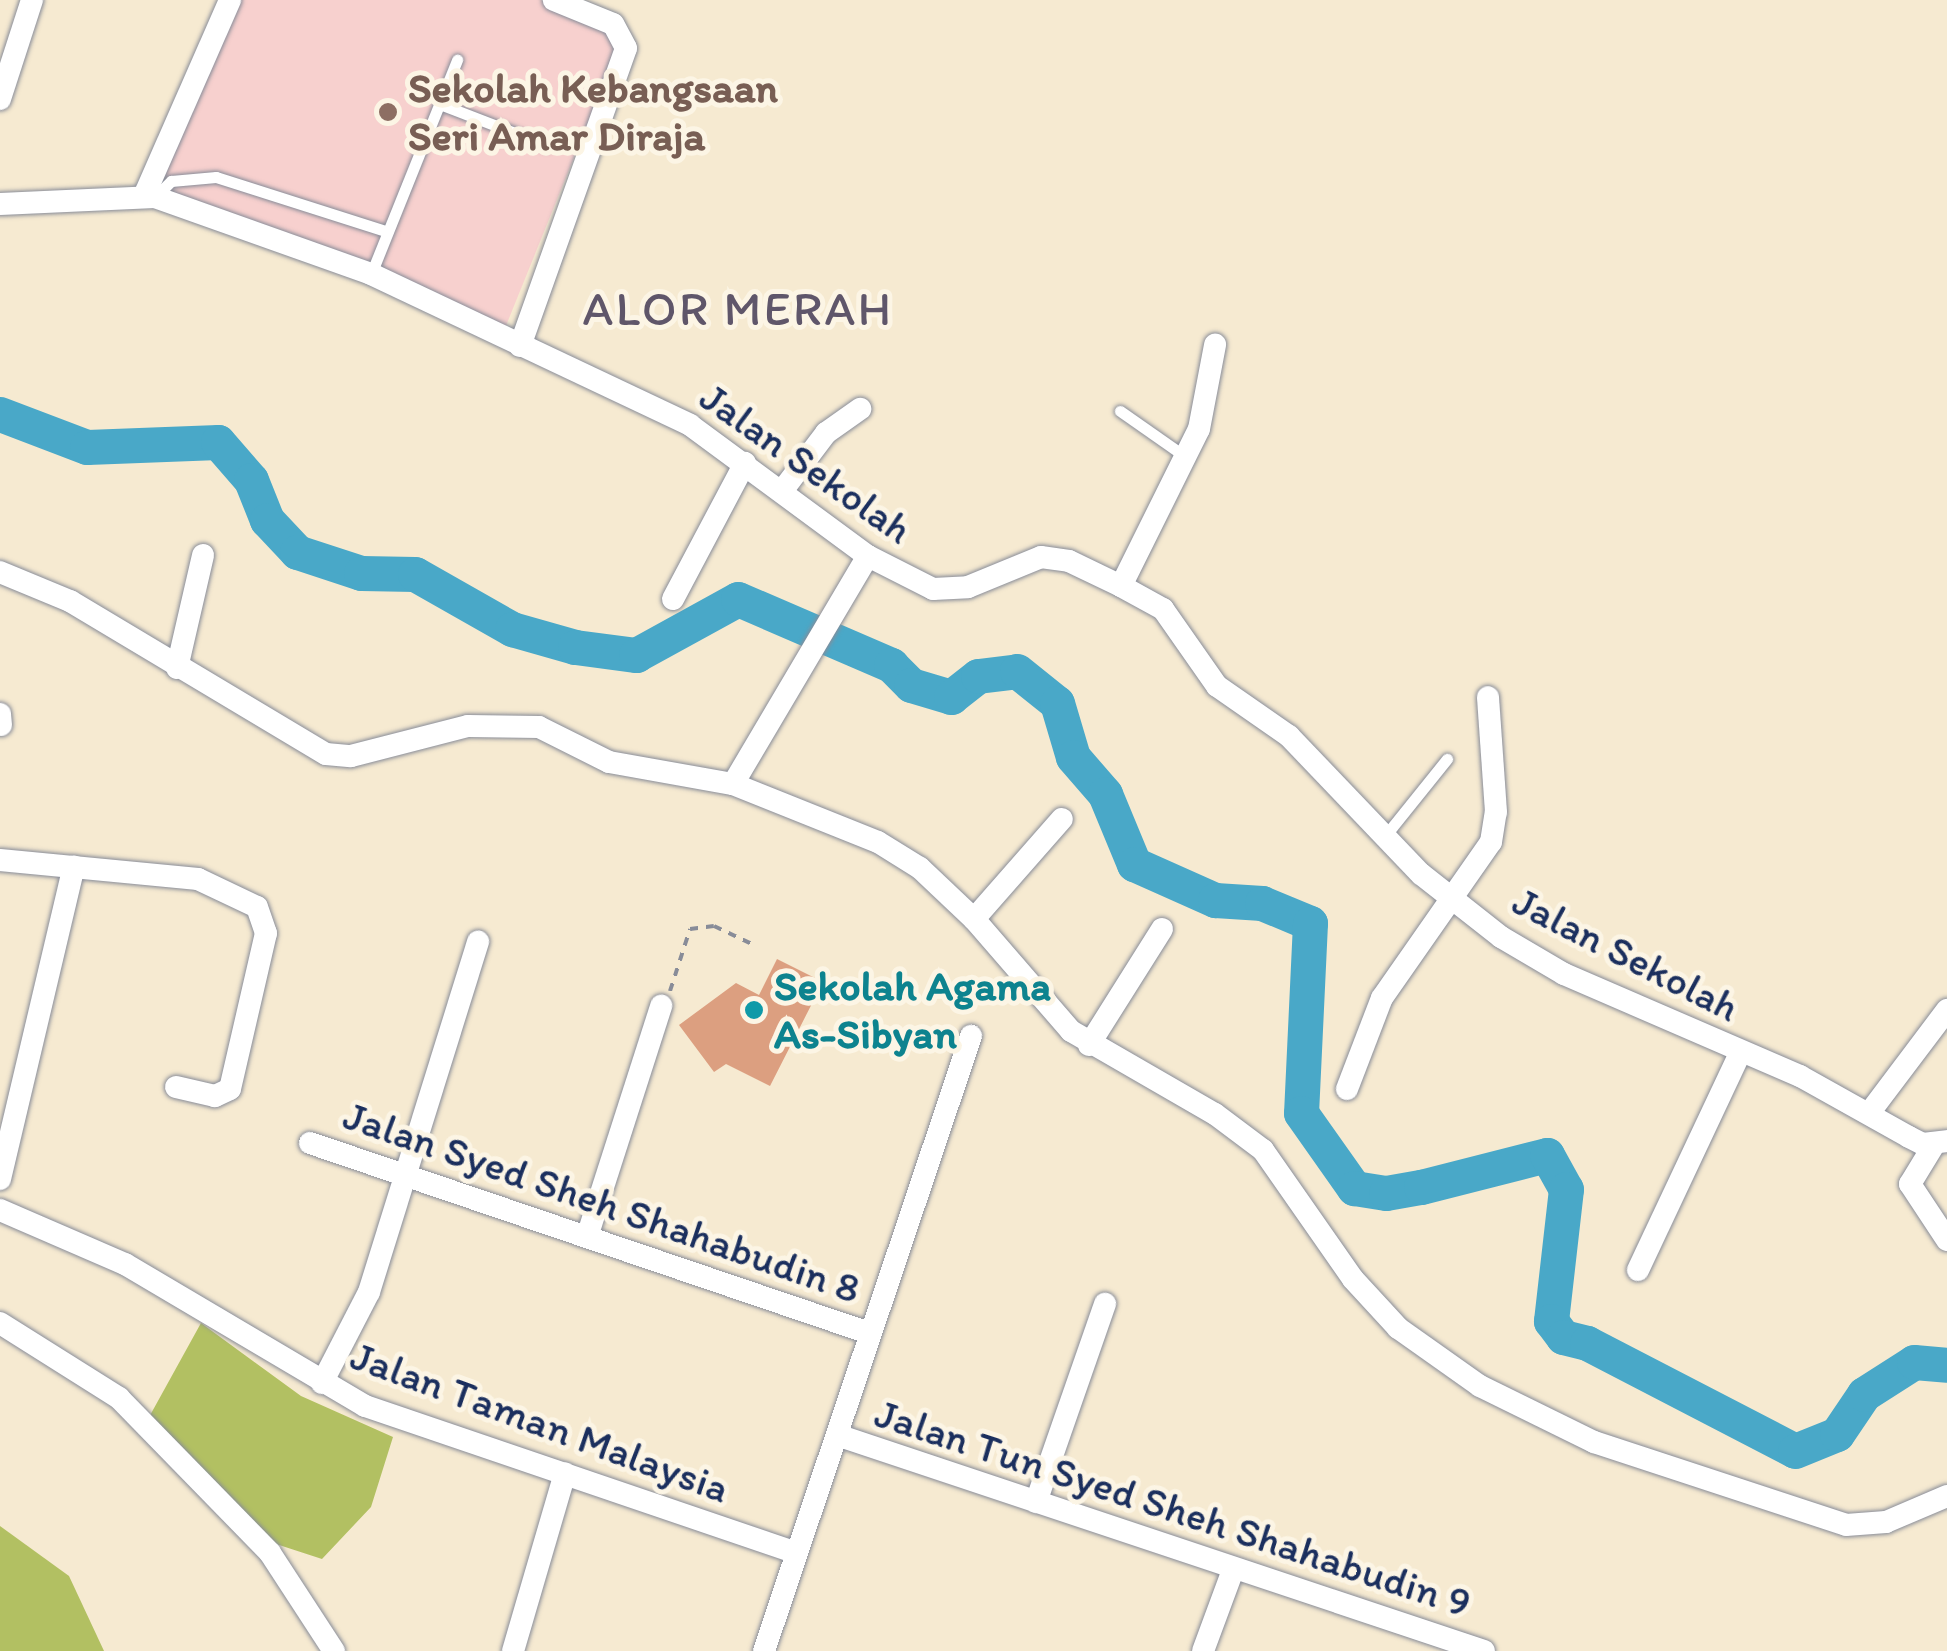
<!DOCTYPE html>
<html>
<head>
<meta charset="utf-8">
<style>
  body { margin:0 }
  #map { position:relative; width:1947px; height:1651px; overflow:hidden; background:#f6ead1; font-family:Itim,sans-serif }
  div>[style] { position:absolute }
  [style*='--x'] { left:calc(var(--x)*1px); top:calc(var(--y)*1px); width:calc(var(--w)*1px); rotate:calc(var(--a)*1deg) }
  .built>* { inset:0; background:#f7d0ce }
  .green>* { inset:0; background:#b2c062 }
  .river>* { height:35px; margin:-17.5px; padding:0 17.5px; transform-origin:17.5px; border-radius:17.5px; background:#49a8c8 }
  .building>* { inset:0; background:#dc9f80 }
  .path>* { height:4px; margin-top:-2px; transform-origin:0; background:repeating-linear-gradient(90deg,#888c98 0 8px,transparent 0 16px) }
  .roads { filter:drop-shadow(0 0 2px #888c98) drop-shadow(0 0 2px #888c98) }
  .lane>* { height:11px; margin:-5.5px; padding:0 5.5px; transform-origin:5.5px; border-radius:5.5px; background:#fff }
  .street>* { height:22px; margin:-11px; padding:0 11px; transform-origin:11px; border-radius:11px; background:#fff }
  .dots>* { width:28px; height:28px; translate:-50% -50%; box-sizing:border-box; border:5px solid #fcf5e5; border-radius:50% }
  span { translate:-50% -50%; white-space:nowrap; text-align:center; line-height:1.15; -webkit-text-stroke:10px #fcf5e5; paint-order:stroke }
  .education-label { font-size:42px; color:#785e54; font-weight:700 }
  .left { translate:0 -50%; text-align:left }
  .street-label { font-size:42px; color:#1b2f5e }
  .culture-label { font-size:42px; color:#0d838f; font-weight:700 }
  .quarter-label { font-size:48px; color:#5f566a; letter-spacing:2.5px }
</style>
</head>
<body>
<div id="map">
  <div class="built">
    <i style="clip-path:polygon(231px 0,541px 0,624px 34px,503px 333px,153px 191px)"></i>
  </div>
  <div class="green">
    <i style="clip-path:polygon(201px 1323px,301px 1396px,393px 1437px,371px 1507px,322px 1559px,276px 1544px,148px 1419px)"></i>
    <i style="clip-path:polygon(0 1526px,69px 1576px,104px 1651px,0 1651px)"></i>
  </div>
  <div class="river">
    <i style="--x:0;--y:414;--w:93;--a:20.8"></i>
    <i style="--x:87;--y:447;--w:131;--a:-2.2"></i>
    <i style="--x:218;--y:442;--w:50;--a:49"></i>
    <i style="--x:251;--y:480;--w:43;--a:68.2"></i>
    <i style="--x:267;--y:520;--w:44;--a:46.8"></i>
    <i style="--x:297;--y:552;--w:67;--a:18.2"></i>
    <i style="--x:361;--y:573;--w:54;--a:1.1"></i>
    <i style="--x:415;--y:574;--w:112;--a:29.6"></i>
    <i style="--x:512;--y:629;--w:66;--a:15.9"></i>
    <i style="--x:575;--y:647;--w:62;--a:7.5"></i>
    <i style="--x:636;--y:655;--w:116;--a:-28.8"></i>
    <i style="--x:738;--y:599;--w:167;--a:23.3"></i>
    <i style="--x:891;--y:665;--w:28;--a:45"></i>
    <i style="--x:911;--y:685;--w:42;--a:16.7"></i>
    <i style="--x:951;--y:697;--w:34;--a:-38"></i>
    <i style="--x:978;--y:676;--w:39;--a:-7"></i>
    <i style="--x:1017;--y:671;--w:51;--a:38.7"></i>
    <i style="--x:1057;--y:703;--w:56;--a:73.5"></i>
    <i style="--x:1073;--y:757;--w:49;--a:49.1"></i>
    <i style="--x:1105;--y:794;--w:76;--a:67.5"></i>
    <i style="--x:1134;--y:864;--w:89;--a:24"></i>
    <i style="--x:1215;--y:900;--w:47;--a:3.7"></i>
    <i style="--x:1262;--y:903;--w:52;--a:22.6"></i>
    <i style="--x:1310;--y:923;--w:190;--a:92.7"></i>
    <i style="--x:1301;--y:1113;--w:92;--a:54.8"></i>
    <i style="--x:1354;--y:1188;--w:32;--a:9"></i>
    <i style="--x:1386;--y:1193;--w:36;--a:-10"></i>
    <i style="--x:1421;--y:1187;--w:130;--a:-14.3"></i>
    <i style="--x:1547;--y:1155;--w:39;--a:61"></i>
    <i style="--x:1566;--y:1189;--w:133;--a:96.5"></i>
    <i style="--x:1551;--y:1321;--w:20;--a:53"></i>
    <i style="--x:1563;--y:1337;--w:25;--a:14"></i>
    <i style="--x:1587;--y:1343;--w:234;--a:27.4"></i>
    <i style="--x:1795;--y:1451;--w:45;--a:-22"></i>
    <i style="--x:1837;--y:1434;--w:48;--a:-56"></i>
    <i style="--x:1864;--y:1394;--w:59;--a:-32.6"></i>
    <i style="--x:1914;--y:1362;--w:33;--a:5"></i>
  </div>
  <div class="building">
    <i style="clip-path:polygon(777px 959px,823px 982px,770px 1086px,726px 1064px,714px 1072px,679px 1025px,736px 983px,759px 995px)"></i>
  </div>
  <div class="path">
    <i style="--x:670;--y:991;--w:65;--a:-72.1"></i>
    <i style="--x:690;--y:929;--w:24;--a:-7"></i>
    <i style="--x:714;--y:926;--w:44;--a:25.4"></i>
  </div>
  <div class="roads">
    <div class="lane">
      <i style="--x:440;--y:104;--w:114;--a:21.1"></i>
      <i style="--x:155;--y:197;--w:23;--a:-45"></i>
      <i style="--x:171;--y:181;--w:45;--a:-5.1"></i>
      <i style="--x:216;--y:177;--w:177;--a:17.7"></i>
      <i style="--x:371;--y:274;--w:231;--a:-68.1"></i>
      <i style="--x:1120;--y:411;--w:80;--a:34.9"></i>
      <i style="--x:1385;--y:836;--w:99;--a:-51.2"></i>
    </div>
    <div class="street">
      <i style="--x:0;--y:99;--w:104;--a:-72.1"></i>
      <i style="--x:144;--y:196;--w:214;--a:-66.3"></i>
      <i style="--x:0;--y:204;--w:155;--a:-2.6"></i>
      <i style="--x:155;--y:197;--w:229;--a:19.6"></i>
      <i style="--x:371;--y:274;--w:353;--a:25.3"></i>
      <i style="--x:690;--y:425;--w:221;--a:36.4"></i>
      <i style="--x:868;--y:556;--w:73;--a:26.9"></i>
      <i style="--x:933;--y:589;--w:35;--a:-3"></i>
      <i style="--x:968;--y:587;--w:79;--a:-22.3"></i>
      <i style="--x:1041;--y:557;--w:28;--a:8"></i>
      <i style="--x:1069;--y:561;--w:58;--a:25.7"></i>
      <i style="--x:1121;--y:586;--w:48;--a:28.7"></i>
      <i style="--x:1163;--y:609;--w:94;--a:55"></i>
      <i style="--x:1217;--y:686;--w:88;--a:34.8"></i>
      <i style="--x:1289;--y:736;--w:191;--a:46.3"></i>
      <i style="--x:1421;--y:874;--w:102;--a:38.2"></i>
      <i style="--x:1501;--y:937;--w:73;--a:30.4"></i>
      <i style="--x:1564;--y:974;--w:257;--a:23.4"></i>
      <i style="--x:1800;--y:1076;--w:125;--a:29.2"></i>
      <i style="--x:1909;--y:1137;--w:16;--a:27"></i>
      <i style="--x:1923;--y:1144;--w:24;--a:-7"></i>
      <i style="--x:520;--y:346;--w:316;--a:-70.4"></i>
      <i style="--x:626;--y:48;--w:27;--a:-118"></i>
      <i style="--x:613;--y:24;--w:64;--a:-157.9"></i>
      <i style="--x:782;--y:491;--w:73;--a:-52.8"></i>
      <i style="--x:826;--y:433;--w:42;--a:-35.2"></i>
      <i style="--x:0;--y:572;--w:76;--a:22.5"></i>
      <i style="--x:70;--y:601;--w:298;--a:30.9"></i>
      <i style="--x:326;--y:754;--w:25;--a:5"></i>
      <i style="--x:351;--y:756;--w:121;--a:-14.4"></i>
      <i style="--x:468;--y:726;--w:71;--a:0.8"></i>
      <i style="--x:539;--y:727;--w:78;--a:26.6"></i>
      <i style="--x:609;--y:762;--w:126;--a:10.1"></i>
      <i style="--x:733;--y:784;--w:156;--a:21.8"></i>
      <i style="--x:878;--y:842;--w:49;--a:31.8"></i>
      <i style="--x:920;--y:868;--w:74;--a:43.4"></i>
      <i style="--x:974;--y:919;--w:148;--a:49.1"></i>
      <i style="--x:1071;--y:1031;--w:166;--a:30"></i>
      <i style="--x:1215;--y:1114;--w:60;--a:36.9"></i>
      <i style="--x:1263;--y:1150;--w:157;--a:55.1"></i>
      <i style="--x:1353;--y:1279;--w:67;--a:47.4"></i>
      <i style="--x:1398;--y:1328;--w:100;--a:35.3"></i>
      <i style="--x:1480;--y:1386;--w:127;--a:26.2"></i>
      <i style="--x:1594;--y:1442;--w:265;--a:18.2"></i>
      <i style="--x:1846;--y:1525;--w:40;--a:-4.3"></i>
      <i style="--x:1886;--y:1522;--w:66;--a:-23.1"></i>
      <i style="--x:1121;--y:586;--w:175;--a:-63.6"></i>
      <i style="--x:1199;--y:429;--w:86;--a:-79.2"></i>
      <i style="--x:673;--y:599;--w:154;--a:-62.1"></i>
      <i style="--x:177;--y:668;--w:116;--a:-77"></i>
      <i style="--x:0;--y:714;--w:11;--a:85"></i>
      <i style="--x:733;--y:784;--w:265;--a:-59.4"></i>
      <i style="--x:0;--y:860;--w:199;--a:5.5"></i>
      <i style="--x:198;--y:879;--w:65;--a:25.4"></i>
      <i style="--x:257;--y:907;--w:28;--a:71"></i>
      <i style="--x:266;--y:933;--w:160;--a:103"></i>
      <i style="--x:230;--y:1089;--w:17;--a:155"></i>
      <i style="--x:215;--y:1096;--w:40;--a:-167"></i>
      <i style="--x:974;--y:919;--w:133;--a:-48.7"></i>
      <i style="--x:1089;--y:1045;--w:137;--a:-57.8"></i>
      <i style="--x:1347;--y:1089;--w:97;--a:-69"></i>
      <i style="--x:1382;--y:998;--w:190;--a:-55.1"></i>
      <i style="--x:1491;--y:842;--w:30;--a:-81"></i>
      <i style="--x:1496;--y:812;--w:115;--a:-94"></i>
      <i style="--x:1870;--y:1112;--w:128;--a:-53"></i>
      <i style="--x:310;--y:1143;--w:590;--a:18.77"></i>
      <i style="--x:1935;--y:1143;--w:48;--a:121.4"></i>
      <i style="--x:1910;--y:1184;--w:67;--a:56.5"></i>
      <i style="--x:0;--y:1179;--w:321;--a:-76.7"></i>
      <i style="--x:0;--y:1210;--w:136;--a:23.4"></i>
      <i style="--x:125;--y:1264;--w:279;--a:30.6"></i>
      <i style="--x:365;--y:1406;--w:454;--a:18.8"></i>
      <i style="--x:587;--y:1237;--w:243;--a:-72.2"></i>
      <i style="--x:1638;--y:1270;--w:240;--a:-64.8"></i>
      <i style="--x:0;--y:1323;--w:141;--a:32.2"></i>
      <i style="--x:119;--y:1398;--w:216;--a:45.7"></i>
      <i style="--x:270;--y:1553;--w:117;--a:56.9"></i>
      <i style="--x:322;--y:1383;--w:102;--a:-62.7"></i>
      <i style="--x:369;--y:1292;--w:367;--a:-72.7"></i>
      <i style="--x:837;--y:1435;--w:682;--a:18.46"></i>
      <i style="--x:1036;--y:1502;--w:210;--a:-70.8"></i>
      <i style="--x:513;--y:1651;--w:185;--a:-73.7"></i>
      <i style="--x:764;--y:1651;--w:649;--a:-71.4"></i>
      <i style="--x:1203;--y:1651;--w:86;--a:-69.7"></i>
    </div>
  </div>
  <div class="dots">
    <i style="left:388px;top:112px;background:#8d6e63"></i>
    <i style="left:754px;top:1010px;background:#0f9aa8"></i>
  </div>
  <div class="education-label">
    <span class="left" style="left:408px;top:112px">Sekolah Kebangsaan<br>Seri Amar Diraja</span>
  </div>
  <div class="street-label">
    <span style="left:806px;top:463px;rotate:35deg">Jalan Sekolah</span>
    <span style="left:1626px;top:954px;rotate:27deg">Jalan Sekolah</span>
    <span style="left:602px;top:1202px;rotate:19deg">Jalan Syed Sheh Shahabudin 8</span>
    <span style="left:540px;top:1422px;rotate:20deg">Jalan Taman Malaysia</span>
    <span style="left:1173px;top:1508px;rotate:18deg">Jalan Tun Syed Sheh Shahabudin 9</span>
  </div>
  <div class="culture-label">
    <span class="left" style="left:774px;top:1010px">Sekolah Agama<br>As-Sibyan</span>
  </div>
  <div class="quarter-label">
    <span style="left:738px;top:309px">ALOR MERAH</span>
  </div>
</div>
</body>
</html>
